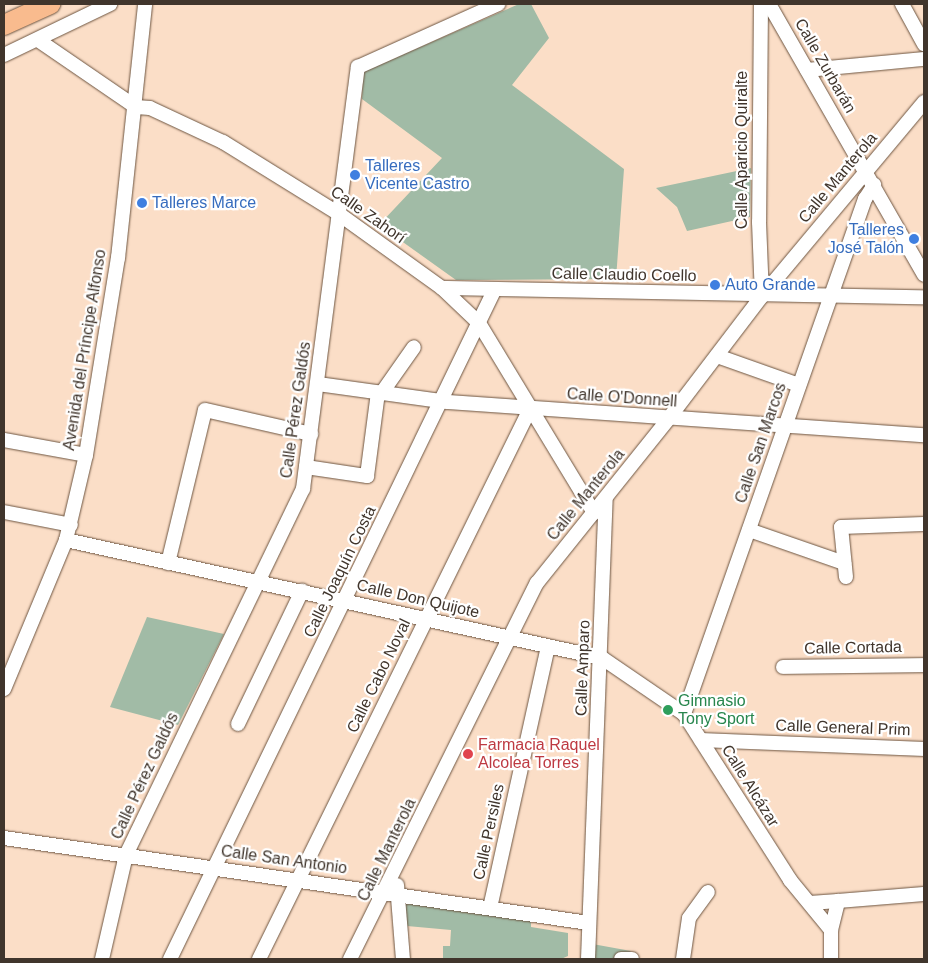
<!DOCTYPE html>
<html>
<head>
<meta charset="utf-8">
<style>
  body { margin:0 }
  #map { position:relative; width:928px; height:963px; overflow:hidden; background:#fbdec7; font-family:Arial,sans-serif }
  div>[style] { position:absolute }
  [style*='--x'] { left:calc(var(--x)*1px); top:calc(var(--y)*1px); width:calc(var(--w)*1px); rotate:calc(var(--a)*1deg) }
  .green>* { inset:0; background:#a1bba6 }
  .roads { filter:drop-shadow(0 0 1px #6d5541) drop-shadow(0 0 1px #6d5541) }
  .minor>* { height:14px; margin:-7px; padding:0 7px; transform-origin:7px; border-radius:7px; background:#fff }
  .highway>* { height:20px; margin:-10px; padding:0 10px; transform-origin:10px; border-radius:10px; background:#f9bb8e }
  .dots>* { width:14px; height:14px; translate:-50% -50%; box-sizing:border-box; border:2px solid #fff; border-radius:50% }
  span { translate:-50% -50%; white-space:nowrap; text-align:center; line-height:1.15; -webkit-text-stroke:4.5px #fff; paint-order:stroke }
  .street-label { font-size:16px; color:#40352c }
  .shop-label { font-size:16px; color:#366cbe }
  .left { translate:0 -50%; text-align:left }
  .right { translate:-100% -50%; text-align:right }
  .leisure-label { font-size:16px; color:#27864d }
  .health-label { font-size:16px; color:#be3a42 }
  .frame { position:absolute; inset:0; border:5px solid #40352c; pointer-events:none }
</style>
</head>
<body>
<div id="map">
  <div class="green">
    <i style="clip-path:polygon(519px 4px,531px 4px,549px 38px,512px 85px,624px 169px,616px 279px,456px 280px,379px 225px,442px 158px,362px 99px,363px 72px)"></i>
    <i style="clip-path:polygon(751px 168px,750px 217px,687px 231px,677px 207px,656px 188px)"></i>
    <i style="clip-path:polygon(147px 617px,224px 634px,178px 725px,110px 707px)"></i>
    <i style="clip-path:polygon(405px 902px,531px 920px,531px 927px,568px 933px,568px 956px,561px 959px,443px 959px,443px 946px,450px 946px,451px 930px,407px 926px)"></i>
    <i style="clip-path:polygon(592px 944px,598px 945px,631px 951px,621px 959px,588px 959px)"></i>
  </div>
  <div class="roads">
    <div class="minor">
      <i style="--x:761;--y:4;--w:218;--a:90.5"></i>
      <i style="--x:759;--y:222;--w:74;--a:87.7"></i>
      <i style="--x:769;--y:4;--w:312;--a:60.2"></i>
      <i style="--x:902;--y:4;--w:46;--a:61.2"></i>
      <i style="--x:38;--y:40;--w:119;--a:34.4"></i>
      <i style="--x:136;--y:107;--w:14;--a:4"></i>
      <i style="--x:150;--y:108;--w:81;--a:25"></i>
      <i style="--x:223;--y:142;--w:137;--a:31.8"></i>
      <i style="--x:339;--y:214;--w:127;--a:35.7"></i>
      <i style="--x:442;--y:288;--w:51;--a:43.4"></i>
      <i style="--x:479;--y:323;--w:222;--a:58.8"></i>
      <i style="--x:4;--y:55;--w:118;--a:-25.7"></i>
      <i style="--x:807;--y:70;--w:118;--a:-5.4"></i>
      <i style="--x:442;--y:288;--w:482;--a:1.1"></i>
      <i style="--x:717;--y:356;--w:87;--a:19.5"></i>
      <i style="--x:318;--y:384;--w:131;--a:7.9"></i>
      <i style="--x:448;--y:402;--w:477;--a:4"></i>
      <i style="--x:381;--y:394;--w:57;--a:-54.9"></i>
      <i style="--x:4;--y:440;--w:83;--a:10.4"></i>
      <i style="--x:306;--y:467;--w:62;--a:8.4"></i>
      <i style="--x:367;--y:476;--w:84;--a:-82.5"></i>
      <i style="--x:4;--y:512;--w:68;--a:11"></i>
      <i style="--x:749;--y:530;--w:101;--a:19.2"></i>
      <i style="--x:66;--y:540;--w:549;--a:12.42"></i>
      <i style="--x:602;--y:658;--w:99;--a:34.3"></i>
      <i style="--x:684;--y:714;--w:197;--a:57.4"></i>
      <i style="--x:790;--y:880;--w:65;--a:50.6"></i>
      <i style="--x:168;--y:563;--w:157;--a:-76.4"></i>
      <i style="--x:205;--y:410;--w:109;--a:12.8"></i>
      <i style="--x:846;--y:577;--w:50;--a:-95.7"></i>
      <i style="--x:841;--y:527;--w:83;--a:-2.1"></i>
      <i style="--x:783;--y:667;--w:141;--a:-0.8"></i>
      <i style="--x:4;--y:689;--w:161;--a:-67.4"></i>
      <i style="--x:66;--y:540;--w:87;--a:-76.8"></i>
      <i style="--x:86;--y:455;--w:200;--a:-80.8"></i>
      <i style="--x:118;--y:258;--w:255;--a:-83.9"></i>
      <i style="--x:684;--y:714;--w:546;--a:-70.64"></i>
      <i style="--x:865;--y:199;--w:17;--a:-57"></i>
      <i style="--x:238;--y:724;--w:148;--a:-64.3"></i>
      <i style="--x:701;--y:740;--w:223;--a:2.3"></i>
      <i style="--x:4;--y:838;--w:591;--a:8.27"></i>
      <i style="--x:397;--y:885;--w:74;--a:85.4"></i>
      <i style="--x:810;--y:903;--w:28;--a:-4"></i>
      <i style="--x:490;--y:908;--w:268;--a:-77.5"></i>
      <i style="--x:102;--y:959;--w:107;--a:-77"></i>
      <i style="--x:126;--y:855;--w:407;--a:-64.2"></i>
      <i style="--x:303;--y:489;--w:426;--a:-82.6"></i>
      <i style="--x:358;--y:67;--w:154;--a:-24.2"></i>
      <i style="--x:170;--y:959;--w:742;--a:-64.13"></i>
      <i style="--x:259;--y:959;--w:613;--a:-63.77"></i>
      <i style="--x:350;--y:959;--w:420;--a:-63.6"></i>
      <i style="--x:537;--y:583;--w:211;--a:-51.3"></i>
      <i style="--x:669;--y:418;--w:153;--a:-52.7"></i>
      <i style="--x:762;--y:296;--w:253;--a:-50.1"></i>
      <i style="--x:588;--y:959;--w:461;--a:-87.8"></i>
      <i style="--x:621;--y:959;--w:11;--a:0"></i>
      <i style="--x:683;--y:959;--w:41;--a:-81.7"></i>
      <i style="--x:689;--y:918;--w:32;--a:-54"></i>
      <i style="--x:831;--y:959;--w:29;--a:-90"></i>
      <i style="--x:831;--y:930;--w:30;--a:-76"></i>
      <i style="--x:838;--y:901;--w:86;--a:-4.7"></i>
    </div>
    <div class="highway">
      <i style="--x:4;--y:25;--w:51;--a:-24.5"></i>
    </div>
  </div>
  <div class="dots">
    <i style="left:355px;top:175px;background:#3f7fe0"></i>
    <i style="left:142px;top:203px;background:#3f7fe0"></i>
    <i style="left:914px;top:239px;background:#3f7fe0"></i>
    <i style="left:715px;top:285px;background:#3f7fe0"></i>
    <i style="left:668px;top:710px;background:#2e9e5b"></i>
    <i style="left:468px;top:754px;background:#e0444e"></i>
  </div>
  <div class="street-label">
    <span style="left:825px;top:66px;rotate:60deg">Calle Zurbarán</span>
    <span style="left:742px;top:150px;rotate:-90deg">Calle Aparicio Quiralte</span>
    <span style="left:838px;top:178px;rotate:-50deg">Calle Manterola</span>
    <span style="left:368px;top:215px;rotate:35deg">Calle Zahorí</span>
    <span style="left:624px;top:275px;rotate:1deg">Calle Claudio Coello</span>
    <span style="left:85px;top:350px;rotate:-81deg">Avenida del Príncipe Alfonso</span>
    <span style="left:622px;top:398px;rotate:4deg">Calle O'Donnell</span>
    <span style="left:296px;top:410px;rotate:-82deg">Calle Pérez Galdós</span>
    <span style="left:761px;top:443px;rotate:-71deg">Calle San Marcos</span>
    <span style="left:586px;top:495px;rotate:-51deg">Calle Manterola</span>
    <span style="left:340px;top:572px;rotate:-64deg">Calle Joaquín Costa</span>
    <span style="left:418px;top:599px;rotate:13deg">Calle Don Quijote</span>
    <span style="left:853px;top:648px;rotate:-1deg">Calle Cortada</span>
    <span style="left:583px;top:668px;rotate:-88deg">Calle Amparo</span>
    <span style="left:379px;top:676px;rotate:-64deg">Calle Cabo Noval</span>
    <span style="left:843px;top:728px;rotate:2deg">Calle General Prim</span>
    <span style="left:145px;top:776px;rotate:-65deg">Calle Pérez Galdós</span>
    <span style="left:750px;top:786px;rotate:58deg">Calle Alcázar</span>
    <span style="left:489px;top:832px;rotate:-78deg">Calle Persiles</span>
    <span style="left:387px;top:850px;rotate:-64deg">Calle Manterola</span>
    <span style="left:284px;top:860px;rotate:8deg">Calle San Antonio</span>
  </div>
  <div class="shop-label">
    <span class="left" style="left:365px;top:175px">Talleres<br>Vicente Castro</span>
    <span class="left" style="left:152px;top:203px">Talleres Marce</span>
    <span class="right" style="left:904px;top:239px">Talleres<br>José Talón</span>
    <span class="left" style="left:725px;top:285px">Auto Grande</span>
  </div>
  <div class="leisure-label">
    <span class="left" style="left:678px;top:710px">Gimnasio<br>Tony Sport</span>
  </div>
  <div class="health-label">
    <span class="left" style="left:478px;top:754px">Farmacia Raquel<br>Alcolea Torres</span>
  </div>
  <div class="frame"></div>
</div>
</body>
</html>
